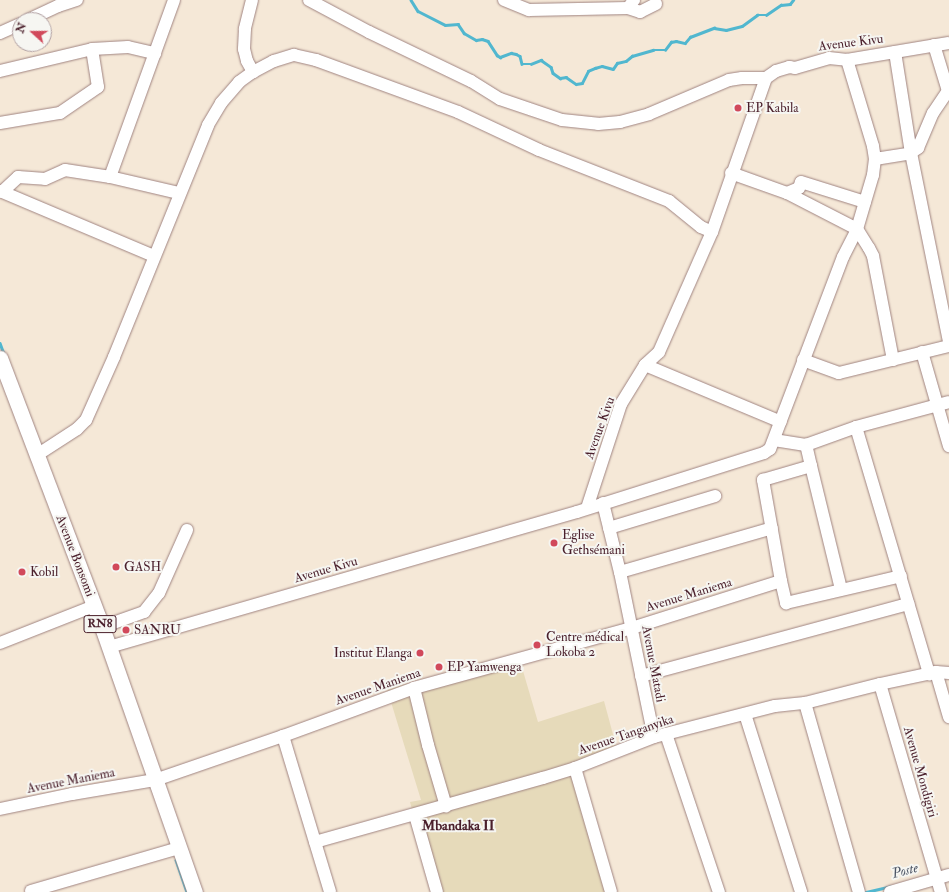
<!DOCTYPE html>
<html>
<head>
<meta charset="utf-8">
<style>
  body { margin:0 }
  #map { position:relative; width:949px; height:892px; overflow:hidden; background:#f5e8d7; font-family:"IM FELL Double Pica",serif }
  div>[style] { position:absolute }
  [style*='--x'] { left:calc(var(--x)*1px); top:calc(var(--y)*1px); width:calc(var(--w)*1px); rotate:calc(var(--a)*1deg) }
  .built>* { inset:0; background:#e6daba }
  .stream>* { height:2.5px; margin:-1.25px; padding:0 1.25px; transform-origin:1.25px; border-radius:1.25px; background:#51b7cf }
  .roads { filter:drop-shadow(0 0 1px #a08481) drop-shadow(0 0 1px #a08481) }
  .minor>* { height:12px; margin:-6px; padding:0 6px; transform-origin:6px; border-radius:6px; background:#fff }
  .major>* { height:15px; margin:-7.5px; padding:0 7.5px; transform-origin:7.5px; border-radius:7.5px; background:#fff }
  .dots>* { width:11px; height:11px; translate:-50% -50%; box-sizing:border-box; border:2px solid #f6f6f2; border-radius:50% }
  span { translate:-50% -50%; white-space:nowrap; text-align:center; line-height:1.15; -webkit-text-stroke:4px #f6f6f2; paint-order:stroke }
  .shield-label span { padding:1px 3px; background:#f6f6f2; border:1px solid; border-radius:3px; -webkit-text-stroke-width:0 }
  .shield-label { font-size:12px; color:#4a1f2b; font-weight:700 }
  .street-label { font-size:13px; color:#4a1f2b }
  .poi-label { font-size:13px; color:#4a1f2b }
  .left { translate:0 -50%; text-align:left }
  .right { translate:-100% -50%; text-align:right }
  .neighbourhood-label { font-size:14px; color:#4a1f2b; font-weight:700 }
  .water-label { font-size:14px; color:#4c5464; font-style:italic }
  .north { position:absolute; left:12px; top:12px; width:40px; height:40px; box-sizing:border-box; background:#f6f6f2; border:1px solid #b1a0a2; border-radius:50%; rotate:291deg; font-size:11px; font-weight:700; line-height:16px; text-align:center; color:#4a1f2b }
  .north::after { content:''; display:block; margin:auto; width:14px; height:18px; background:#d1495b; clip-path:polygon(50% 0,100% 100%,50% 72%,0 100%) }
</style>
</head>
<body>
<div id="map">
  <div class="built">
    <i style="clip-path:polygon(518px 654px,538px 722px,604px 701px,618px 753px,578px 771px,613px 892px,434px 892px,410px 802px,421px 800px,387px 689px)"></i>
  </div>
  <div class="stream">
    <i style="--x:411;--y:0;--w:13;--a:58"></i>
    <i style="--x:418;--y:11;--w:30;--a:27"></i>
    <i style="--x:445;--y:25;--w:13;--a:-4"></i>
    <i style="--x:458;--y:24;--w:11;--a:56"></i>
    <i style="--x:464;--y:33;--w:14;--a:30"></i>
    <i style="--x:476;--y:40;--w:6;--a:-9"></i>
    <i style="--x:482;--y:39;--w:6;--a:18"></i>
    <i style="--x:488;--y:41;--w:17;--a:57"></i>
    <i style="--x:497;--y:55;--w:4;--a:34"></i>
    <i style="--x:500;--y:57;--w:12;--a:-20"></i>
    <i style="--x:511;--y:53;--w:5;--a:11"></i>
    <i style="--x:516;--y:54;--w:4;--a:27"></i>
    <i style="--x:520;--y:56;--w:8;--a:76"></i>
    <i style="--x:522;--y:64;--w:9;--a:0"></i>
    <i style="--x:531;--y:64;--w:11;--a:-22"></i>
    <i style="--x:541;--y:60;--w:12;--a:35"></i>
    <i style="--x:551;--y:67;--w:6;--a:72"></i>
    <i style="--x:553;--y:73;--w:9;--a:36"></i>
    <i style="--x:560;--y:78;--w:6;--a:-9"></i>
    <i style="--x:566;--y:77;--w:12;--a:35"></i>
    <i style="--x:576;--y:84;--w:6;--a:-9"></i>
    <i style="--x:582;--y:83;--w:13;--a:-63"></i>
    <i style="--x:588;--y:71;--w:8;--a:-23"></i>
    <i style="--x:595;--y:68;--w:7;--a:-16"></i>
    <i style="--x:602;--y:66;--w:11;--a:15"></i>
    <i style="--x:613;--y:69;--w:7;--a:-56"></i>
    <i style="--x:617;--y:63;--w:9;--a:-13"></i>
    <i style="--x:626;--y:61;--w:8;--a:-40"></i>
    <i style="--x:632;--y:56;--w:22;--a:-16"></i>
    <i style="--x:653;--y:50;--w:12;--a:0"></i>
    <i style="--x:665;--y:50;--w:10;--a:-53"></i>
    <i style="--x:671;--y:42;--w:5;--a:-11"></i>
    <i style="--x:676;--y:41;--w:9;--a:13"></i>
    <i style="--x:685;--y:43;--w:8;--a:-50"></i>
    <i style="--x:690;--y:37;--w:26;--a:-21"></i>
    <i style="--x:714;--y:28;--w:12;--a:9"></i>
    <i style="--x:726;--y:30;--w:16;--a:-14"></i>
    <i style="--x:742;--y:26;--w:19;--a:-36"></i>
    <i style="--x:757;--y:15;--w:9;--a:0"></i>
    <i style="--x:766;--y:15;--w:18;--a:-34"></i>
    <i style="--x:781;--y:5;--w:9;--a:-6"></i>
    <i style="--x:790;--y:4;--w:5;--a:-53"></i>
    <i style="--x:0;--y:343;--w:12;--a:70"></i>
    <i style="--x:176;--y:860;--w:34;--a:71"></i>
    <i style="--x:866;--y:892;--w:26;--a:-13"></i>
  </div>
  <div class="roads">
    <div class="minor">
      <i style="--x:252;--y:0;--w:30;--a:104"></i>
      <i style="--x:245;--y:29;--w:20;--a:93"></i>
      <i style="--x:244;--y:49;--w:12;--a:76"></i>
      <i style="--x:247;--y:61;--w:13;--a:61"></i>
      <i style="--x:309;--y:0;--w:68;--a:28.1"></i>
      <i style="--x:369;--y:32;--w:113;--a:25.7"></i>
      <i style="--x:471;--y:81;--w:34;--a:32"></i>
      <i style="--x:500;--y:99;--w:65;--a:18.7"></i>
      <i style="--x:562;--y:120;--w:36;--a:6"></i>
      <i style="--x:598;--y:124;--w:22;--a:-5"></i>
      <i style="--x:620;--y:122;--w:30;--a:-15"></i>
      <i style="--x:649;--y:114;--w:87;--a:-23"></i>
      <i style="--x:729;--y:80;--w:13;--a:-9"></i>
      <i style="--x:742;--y:78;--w:24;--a:0"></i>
      <i style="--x:504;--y:0;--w:27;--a:22"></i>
      <i style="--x:529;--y:10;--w:99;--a:-1.2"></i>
      <i style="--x:628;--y:8;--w:10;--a:-53"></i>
      <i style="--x:628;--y:8;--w:13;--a:18"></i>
      <i style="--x:640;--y:12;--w:18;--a:-27"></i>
      <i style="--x:28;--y:20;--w:33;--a:-25"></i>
      <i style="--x:58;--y:6;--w:20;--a:-18"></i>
      <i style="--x:0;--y:33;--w:22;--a:-24"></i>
      <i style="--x:895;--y:52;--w:102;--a:81"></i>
      <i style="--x:911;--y:153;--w:193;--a:78.6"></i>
      <i style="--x:0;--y:71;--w:95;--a:-13.4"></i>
      <i style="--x:92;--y:49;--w:36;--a:-3"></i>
      <i style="--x:128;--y:47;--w:28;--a:13"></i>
      <i style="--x:0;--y:123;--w:61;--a:-9.5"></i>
      <i style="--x:60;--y:113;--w:46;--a:-34.4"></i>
      <i style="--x:98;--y:87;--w:38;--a:-99"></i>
      <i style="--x:875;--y:159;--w:36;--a:-9"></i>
      <i style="--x:911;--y:153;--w:9;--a:-36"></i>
      <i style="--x:918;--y:148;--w:38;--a:-67"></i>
      <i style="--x:933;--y:113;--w:27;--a:-56"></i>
      <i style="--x:948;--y:91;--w:48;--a:-106.9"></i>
      <i style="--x:731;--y:173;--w:59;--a:19.7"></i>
      <i style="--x:787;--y:193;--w:13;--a:-23"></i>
      <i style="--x:799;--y:188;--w:6;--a:-72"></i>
      <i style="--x:801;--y:182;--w:67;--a:17.4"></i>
      <i style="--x:110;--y:177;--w:188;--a:-70.1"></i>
      <i style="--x:0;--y:191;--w:167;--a:22.9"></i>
      <i style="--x:2;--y:192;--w:22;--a:-43"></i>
      <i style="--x:18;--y:177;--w:27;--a:4"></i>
      <i style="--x:45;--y:179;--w:22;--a:-24"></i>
      <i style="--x:65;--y:170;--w:46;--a:8.8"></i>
      <i style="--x:110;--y:177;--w:71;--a:13.1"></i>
      <i style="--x:787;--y:193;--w:79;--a:27.2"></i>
      <i style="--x:857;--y:229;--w:22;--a:58"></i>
      <i style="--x:869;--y:248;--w:9;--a:63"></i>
      <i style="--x:873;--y:256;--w:106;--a:79.1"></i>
      <i style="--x:922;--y:352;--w:98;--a:74"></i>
      <i style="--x:803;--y:360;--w:38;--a:20"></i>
      <i style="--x:839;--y:373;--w:113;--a:-13.8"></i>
      <i style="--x:645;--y:365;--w:147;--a:22.7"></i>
      <i style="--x:856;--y:427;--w:258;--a:73.5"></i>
      <i style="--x:774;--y:440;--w:32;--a:9"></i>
      <i style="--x:806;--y:445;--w:53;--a:-19.8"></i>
      <i style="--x:856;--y:427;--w:96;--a:-15"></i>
      <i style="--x:37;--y:455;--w:48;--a:-33"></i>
      <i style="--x:77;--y:429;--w:13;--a:-45"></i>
      <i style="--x:86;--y:420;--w:69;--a:-66"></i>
      <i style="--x:114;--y:357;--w:250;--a:-67.9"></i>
      <i style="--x:208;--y:125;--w:26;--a:-59"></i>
      <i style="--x:221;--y:103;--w:28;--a:-49"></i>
      <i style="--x:239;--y:82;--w:17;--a:-36"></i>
      <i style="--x:253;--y:72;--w:24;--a:-28"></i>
      <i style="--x:274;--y:61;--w:21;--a:-17"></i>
      <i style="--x:294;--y:55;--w:23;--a:13"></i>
      <i style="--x:316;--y:60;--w:151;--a:20.1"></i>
      <i style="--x:458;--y:112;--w:89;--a:25.1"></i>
      <i style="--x:539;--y:150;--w:140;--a:21.4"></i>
      <i style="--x:669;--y:201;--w:41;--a:39.1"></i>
      <i style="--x:701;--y:227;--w:12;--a:24"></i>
      <i style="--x:811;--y:466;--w:127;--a:76.3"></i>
      <i style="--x:603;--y:503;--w:71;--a:76.2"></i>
      <i style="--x:620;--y:572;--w:168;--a:78.4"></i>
      <i style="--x:587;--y:508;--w:109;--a:-71.9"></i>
      <i style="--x:621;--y:404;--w:46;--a:-58.4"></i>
      <i style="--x:645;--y:365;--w:19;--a:-43"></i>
      <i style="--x:659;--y:352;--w:131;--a:-66.2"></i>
      <i style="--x:712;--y:232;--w:163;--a:-70.7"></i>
      <i style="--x:766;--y:78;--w:12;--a:-35"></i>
      <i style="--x:776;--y:71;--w:14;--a:-17"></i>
      <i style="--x:789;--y:67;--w:6;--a:9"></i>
      <i style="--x:795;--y:68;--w:35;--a:-16"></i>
      <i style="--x:829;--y:58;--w:18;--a:6"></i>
      <i style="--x:847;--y:60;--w:103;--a:-9.5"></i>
      <i style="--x:609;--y:528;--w:111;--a:-16.8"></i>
      <i style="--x:620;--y:572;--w:158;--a:-16.1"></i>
      <i style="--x:781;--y:581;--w:23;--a:77"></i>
      <i style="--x:786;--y:603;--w:118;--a:-13.2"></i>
      <i style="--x:102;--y:627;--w:45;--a:-19.7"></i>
      <i style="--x:144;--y:612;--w:24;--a:-52"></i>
      <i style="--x:159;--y:593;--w:69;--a:-66"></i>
      <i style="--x:0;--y:643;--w:101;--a:-21.5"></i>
      <i style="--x:109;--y:647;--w:487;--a:-16.1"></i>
      <i style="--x:577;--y:512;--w:196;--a:-17.5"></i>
      <i style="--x:764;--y:453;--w:7;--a:-34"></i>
      <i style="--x:770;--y:449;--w:205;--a:-69.2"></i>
      <i style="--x:843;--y:257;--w:31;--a:-63"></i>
      <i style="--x:857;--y:229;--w:56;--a:-73.5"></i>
      <i style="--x:873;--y:175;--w:16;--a:-83"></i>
      <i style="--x:875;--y:159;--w:13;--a:-99"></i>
      <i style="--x:873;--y:146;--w:90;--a:-106.8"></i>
      <i style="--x:936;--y:672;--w:47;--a:73.9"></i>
      <i style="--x:641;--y:676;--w:277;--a:-15.1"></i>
      <i style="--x:880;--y:684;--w:217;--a:73.7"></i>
      <i style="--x:414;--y:688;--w:59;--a:76.2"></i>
      <i style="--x:428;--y:745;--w:64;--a:73.6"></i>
      <i style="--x:805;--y:703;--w:197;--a:74.1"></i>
      <i style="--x:745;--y:714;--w:187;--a:72.5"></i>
      <i style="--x:666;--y:734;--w:167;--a:71.5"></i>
      <i style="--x:283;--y:736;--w:163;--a:73.2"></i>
      <i style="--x:575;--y:768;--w:129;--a:73.8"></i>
      <i style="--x:0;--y:809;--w:74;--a:-11.8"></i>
      <i style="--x:72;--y:794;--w:84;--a:-9.6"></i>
      <i style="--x:155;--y:780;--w:135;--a:-19"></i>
      <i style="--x:283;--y:736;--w:140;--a:-20.1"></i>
      <i style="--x:414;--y:688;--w:226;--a:-15.4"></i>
      <i style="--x:632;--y:628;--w:156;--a:-17.5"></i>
      <i style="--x:781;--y:581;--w:103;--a:-100.1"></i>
      <i style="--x:763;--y:480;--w:50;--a:-16.3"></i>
      <i style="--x:811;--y:466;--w:22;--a:-103"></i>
      <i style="--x:415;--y:815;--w:80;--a:74.1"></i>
      <i style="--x:315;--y:842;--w:237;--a:-15.7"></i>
      <i style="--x:543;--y:778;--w:34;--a:-17"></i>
      <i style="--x:575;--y:768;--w:85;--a:-21.4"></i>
      <i style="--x:654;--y:737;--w:125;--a:-14.4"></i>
      <i style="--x:775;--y:706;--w:30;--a:-6"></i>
      <i style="--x:805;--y:703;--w:77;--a:-14.2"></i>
      <i style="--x:880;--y:684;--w:57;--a:-12.1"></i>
      <i style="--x:936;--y:672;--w:13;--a:4"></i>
      <i style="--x:31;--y:891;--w:154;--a:-16.2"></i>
      <i style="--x:890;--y:892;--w:61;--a:-16.1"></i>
    </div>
    <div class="major">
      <i style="--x:0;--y:358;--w:288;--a:69.2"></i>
      <i style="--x:102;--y:627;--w:281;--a:70.7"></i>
    </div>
  </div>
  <div class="dots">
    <i style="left:738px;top:108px;background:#d1495b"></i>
    <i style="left:554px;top:543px;background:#d1495b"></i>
    <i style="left:116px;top:567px;background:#d1495b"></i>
    <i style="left:22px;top:572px;background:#d1495b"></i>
    <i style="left:126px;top:630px;background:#d1495b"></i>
    <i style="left:537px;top:645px;background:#d1495b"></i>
    <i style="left:420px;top:653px;background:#d1495b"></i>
    <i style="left:439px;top:667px;background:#d1495b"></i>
  </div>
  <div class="shield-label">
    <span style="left:100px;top:624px">RN8</span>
  </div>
  <div class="street-label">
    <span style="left:851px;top:43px;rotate:-7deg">Avenue Kivu</span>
    <span style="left:600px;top:428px;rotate:-70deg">Avenue Kivu</span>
    <span style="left:75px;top:556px;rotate:69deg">Avenue Bonsomi</span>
    <span style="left:326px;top:570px;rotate:-16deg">Avenue Kivu</span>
    <span style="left:689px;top:595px;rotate:-17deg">Avenue Maniema</span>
    <span style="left:653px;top:664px;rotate:79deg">Avenue Matadi</span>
    <span style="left:378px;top:687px;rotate:-19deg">Avenue Maniema</span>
    <span style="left:626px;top:735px;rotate:-19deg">Avenue Tanganyika</span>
    <span style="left:920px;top:772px;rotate:74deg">Avenue Mondigiri</span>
    <span style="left:71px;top:781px;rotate:-11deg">Avenue Maniema</span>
  </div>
  <div class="poi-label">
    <span class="left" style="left:746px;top:108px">EP Kabila</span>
    <span class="left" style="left:562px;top:543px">Eglise<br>Gethsémani</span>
    <span class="left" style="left:124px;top:567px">GASH</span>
    <span class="left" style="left:30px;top:572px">Kobil</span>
    <span class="left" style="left:134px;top:630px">SANRU</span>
    <span class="left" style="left:546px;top:645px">Centre médical<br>Lokoba 2</span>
    <span class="right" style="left:412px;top:653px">Institut Elanga</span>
    <span class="left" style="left:447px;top:667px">EP Yamwenga</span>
  </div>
  <div class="neighbourhood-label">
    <span style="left:458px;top:826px">Mbandaka II</span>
  </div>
  <div class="water-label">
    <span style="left:905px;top:871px;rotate:-15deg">Poste</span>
  </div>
  <div class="north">N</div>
</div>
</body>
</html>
